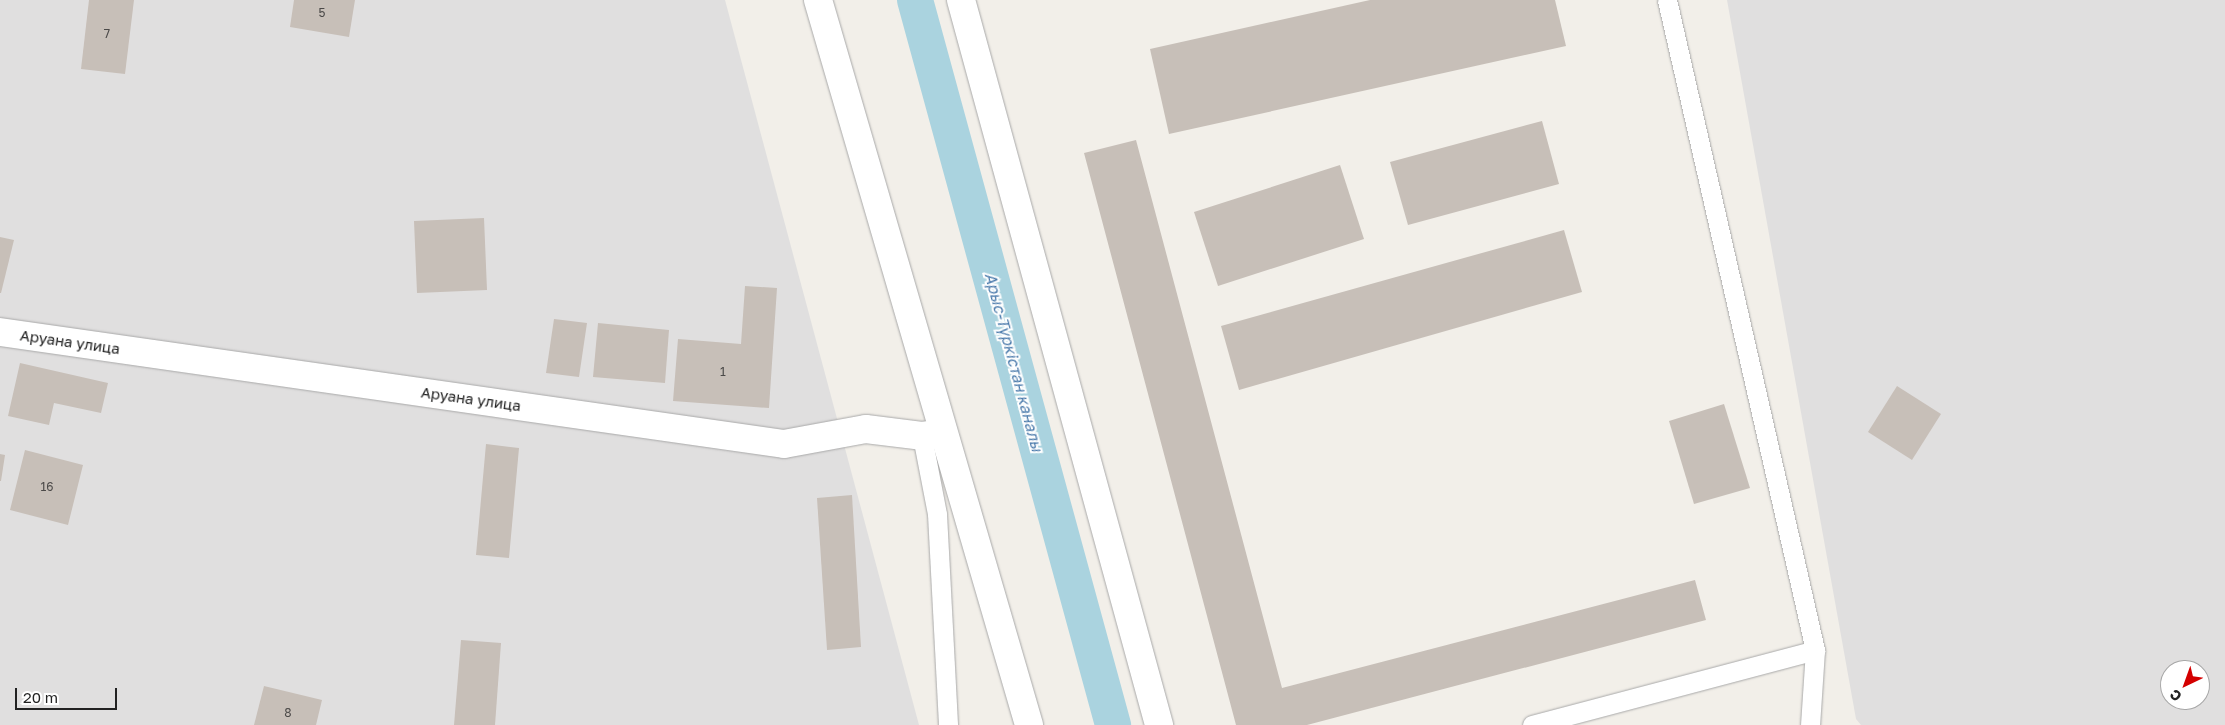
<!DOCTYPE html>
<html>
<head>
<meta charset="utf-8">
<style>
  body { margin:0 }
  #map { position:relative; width:2225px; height:725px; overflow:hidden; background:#f2efe9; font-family:"Golos Text",sans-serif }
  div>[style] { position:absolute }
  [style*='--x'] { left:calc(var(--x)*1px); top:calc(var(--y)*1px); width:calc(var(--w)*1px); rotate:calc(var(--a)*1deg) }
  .residential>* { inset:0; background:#e0dfdf }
  .canal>* { height:36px; margin:-18px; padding:0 18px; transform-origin:18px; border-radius:18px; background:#aad3df }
  .building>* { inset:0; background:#c7bfb8 }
  .roads { filter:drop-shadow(0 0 1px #a9a9a9) drop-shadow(0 0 1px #a9a9a9) }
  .lane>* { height:19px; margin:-9.5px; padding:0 9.5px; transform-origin:9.5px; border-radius:9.5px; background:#fff }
  .street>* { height:28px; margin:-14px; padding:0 14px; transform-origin:14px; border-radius:14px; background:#fff }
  span { translate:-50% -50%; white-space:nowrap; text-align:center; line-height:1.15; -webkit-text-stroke:4px #fff; paint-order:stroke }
  .number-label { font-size:12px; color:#4b4948 }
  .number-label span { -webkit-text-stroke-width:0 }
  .street-label { font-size:15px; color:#222 }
  .water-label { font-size:16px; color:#4a7aab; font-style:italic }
  .north { position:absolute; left:2160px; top:660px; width:50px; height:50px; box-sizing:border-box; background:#fff; border:1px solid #a7a7a7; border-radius:50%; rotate:222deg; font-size:14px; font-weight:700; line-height:20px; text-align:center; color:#222 }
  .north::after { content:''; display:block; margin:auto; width:18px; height:22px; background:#d40000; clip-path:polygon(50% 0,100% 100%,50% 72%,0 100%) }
  .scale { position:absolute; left:15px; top:688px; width:102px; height:22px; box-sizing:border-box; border:2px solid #222; border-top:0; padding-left:6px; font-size:15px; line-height:18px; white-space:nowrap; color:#222; -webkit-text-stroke:4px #fff; paint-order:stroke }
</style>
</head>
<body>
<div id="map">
  <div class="residential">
    <i style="clip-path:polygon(0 0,725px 0,919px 725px,0 725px)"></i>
    <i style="clip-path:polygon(evenodd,1727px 0,2225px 0,2225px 725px,1861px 725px,1856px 719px,1727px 0,2170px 670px,2200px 670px,2200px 700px,2170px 700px,2170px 670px)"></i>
  </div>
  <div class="canal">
    <i style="--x:915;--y:0;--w:752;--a:74.72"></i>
  </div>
  <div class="building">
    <i style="clip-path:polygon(89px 0,134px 0,125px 74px,81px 69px)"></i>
    <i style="clip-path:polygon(294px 0,355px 0,349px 37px,290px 27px)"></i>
    <i style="clip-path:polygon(1370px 0,1555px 0,1566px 46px,1169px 134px,1150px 49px)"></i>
    <i style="clip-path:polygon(1542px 121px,1559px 184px,1408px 225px,1390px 162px)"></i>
    <i style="clip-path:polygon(1136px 140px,1282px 688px,1695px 580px,1706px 620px,1307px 725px,1236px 725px,1084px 153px)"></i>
    <i style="clip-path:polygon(1340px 165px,1364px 239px,1218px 286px,1194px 212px)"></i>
    <i style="clip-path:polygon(484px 218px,487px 290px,417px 293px,414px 221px)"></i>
    <i style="clip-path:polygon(1564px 230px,1582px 292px,1239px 390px,1221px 326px)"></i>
    <i style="clip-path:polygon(0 237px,14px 240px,1px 293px,0 293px)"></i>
    <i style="clip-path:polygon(745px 286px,777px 288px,769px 408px,673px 401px,678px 339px,741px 344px)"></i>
    <i style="clip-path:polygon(554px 319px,587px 323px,579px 377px,546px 373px)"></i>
    <i style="clip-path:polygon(598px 323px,669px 330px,665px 383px,593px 377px)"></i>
    <i style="clip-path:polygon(20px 363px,108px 383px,101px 413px,54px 403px,49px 425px,8px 416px)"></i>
    <i style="clip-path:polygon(1897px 386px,1941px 414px,1912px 460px,1868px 432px)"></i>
    <i style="clip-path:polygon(1724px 404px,1750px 488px,1694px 504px,1669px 421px)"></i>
    <i style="clip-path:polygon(486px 444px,519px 448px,509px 558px,476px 555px)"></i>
    <i style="clip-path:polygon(25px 450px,83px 465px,68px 525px,10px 510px)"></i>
    <i style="clip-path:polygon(0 454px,5px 455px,1px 481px,0 481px)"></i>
    <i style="clip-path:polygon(852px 495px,861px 647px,827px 650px,817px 498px)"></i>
    <i style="clip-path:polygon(461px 640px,501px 643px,495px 725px,454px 725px)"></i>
    <i style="clip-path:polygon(264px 686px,322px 700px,316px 725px,254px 725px)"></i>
  </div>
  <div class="roads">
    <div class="lane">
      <i style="--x:1667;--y:0;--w:667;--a:77.17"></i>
      <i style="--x:1815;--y:650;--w:75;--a:93.8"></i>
      <i style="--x:922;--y:436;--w:79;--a:79.1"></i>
      <i style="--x:937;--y:514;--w:211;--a:87"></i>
      <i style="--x:1532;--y:725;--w:293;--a:-14.8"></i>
    </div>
    <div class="street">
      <i style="--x:818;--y:0;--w:755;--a:73.77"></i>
      <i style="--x:961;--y:0;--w:752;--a:74.72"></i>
      <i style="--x:0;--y:332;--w:792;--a:8.13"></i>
      <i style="--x:784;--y:444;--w:83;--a:-10.4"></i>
      <i style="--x:866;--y:429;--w:56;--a:7.1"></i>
      <i style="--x:922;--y:436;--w:20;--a:-9"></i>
    </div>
  </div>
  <div class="number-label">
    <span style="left:322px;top:13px">5</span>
    <span style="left:107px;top:34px">7</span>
    <span style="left:723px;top:372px">1</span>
    <span style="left:47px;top:487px">16</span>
    <span style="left:288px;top:713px">8</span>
  </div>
  <div class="street-label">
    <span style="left:70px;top:342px;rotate:8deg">Аруана улица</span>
    <span style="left:471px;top:399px;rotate:8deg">Аруана улица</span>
  </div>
  <div class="water-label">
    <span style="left:1014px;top:362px;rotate:75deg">Арыс-Түркістан каналы</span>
  </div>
  <div class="north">С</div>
  <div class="scale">20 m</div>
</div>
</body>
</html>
